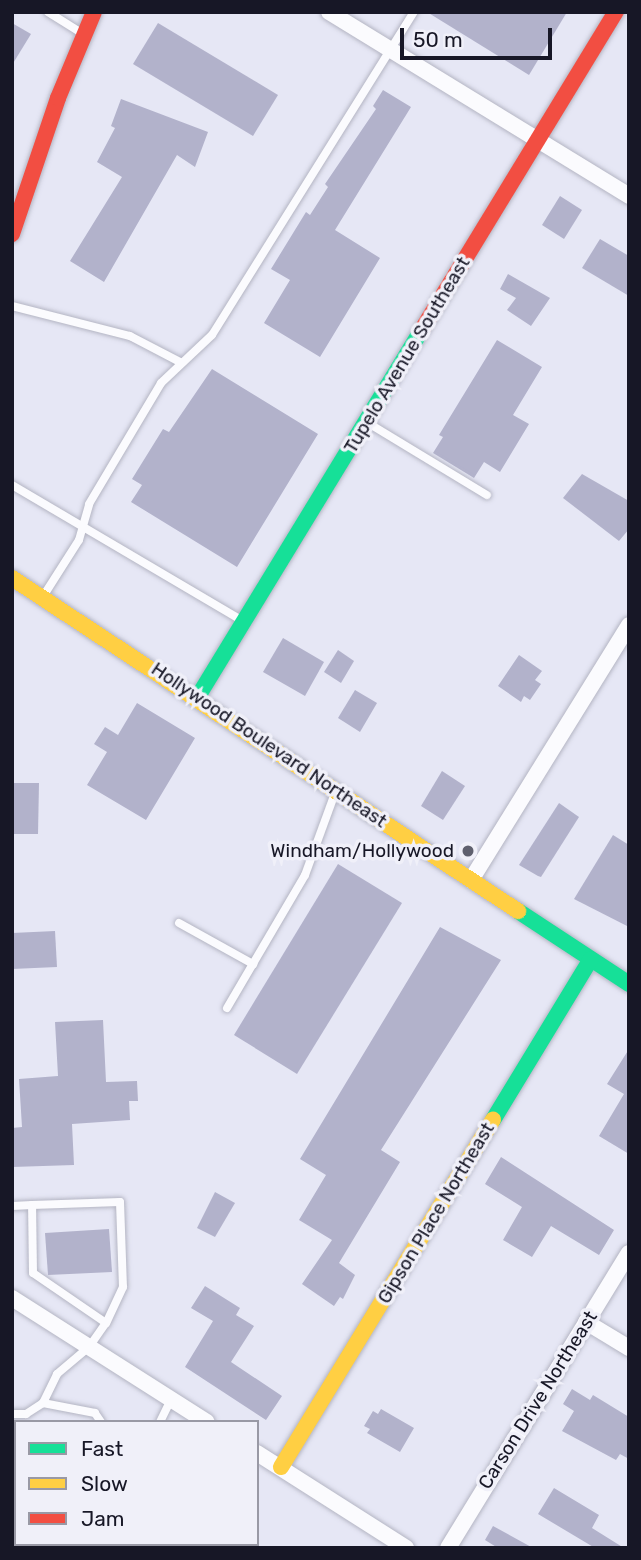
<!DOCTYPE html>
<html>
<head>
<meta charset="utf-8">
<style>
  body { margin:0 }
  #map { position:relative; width:641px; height:1560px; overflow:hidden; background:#e6e7f5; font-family:Rubik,sans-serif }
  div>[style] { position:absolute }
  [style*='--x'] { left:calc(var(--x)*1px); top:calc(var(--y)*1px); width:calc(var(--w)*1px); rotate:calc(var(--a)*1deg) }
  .building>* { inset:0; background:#b2b2cb }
  .roads { filter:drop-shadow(0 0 2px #b4b5c3) drop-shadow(0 0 2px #b4b5c3) }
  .lane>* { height:8px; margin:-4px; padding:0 4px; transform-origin:4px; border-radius:4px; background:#fbfbfe }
  .street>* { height:16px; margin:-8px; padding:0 8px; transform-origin:8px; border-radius:8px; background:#fbfbfe }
  .fast>* { height:16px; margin:-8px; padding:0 8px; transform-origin:8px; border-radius:8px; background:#16e098 }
  .slow>* { height:16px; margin:-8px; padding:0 8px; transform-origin:8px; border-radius:8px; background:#ffcf43 }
  .jam>* { height:16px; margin:-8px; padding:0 8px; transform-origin:8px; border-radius:8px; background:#f24e42 }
  .dots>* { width:19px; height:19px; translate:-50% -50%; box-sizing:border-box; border:4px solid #f0f0f9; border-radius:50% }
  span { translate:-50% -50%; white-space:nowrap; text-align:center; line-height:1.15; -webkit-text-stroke:7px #f0f0f9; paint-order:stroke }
  .street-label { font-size:19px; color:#171726 }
  .poi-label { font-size:19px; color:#171726 }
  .right { translate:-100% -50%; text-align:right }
  .frame { position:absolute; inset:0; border:14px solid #171726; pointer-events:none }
  .legend { position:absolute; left:14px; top:1420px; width:245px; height:126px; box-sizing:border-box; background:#f0f0f9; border:2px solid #9999a5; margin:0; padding:9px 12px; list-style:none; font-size:21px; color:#171726 }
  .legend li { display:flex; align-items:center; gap:14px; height:35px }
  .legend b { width:35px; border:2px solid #9999a5 }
  .scale { position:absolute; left:400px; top:28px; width:152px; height:32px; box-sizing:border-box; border:4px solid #171726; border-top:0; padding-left:9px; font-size:21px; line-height:24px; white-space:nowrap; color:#171726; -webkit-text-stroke:5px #f0f0f9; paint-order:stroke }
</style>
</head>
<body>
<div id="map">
  <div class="building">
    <i style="clip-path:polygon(427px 12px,567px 12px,529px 75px)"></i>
    <i style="clip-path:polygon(12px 23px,31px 34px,12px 65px)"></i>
    <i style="clip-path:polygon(158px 23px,278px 95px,253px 136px,133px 64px)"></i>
    <i style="clip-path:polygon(383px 90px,411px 107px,335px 230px,380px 258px,320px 357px,264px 323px,290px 280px,271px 269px,306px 212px,310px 215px,328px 187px,325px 184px,376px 109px,373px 106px)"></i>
    <i style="clip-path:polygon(121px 99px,208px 132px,195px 167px,177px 155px,104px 282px,70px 261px,122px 177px,97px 162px,115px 128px,111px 126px)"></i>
    <i style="clip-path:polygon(560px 196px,582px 210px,564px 239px,542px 225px)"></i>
    <i style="clip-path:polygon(600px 239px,629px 256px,629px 296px,582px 268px)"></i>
    <i style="clip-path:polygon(508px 274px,550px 298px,531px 326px,507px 310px,516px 298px,500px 289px)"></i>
    <i style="clip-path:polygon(497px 340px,542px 367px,513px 415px,529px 424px,500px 472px,484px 462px,474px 478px,433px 453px,443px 437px,439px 435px)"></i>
    <i style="clip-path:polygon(212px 369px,318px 434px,237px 567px,131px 502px,142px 485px,132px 479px,163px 429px,169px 432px)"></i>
    <i style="clip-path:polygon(582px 474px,629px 501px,629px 529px,619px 541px,563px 498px)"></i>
    <i style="clip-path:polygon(283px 638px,324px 662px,305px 696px,263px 672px)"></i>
    <i style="clip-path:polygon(338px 650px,354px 661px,341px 683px,324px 672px)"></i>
    <i style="clip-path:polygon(519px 655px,542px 671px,535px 680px,541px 684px,530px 700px,524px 696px,521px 702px,498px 686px)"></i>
    <i style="clip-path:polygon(355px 690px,377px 703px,360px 732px,338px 718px)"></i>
    <i style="clip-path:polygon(137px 703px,195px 738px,146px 820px,87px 785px,107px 752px,94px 744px,105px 727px,118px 735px)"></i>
    <i style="clip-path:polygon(442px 771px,465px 786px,443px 820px,421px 806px)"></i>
    <i style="clip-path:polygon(12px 783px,39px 783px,38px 834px,12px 834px)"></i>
    <i style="clip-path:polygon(559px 803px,579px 817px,541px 877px,538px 876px,519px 865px)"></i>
    <i style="clip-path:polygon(613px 835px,629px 845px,629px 927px,574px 899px)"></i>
    <i style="clip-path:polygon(338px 864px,402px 903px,297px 1074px,234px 1035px)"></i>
    <i style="clip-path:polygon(440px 927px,501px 960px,381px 1150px,400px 1162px,339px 1263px,355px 1275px,343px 1299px,340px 1297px,334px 1306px,302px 1284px,332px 1240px,299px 1220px,326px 1175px,300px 1159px)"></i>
    <i style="clip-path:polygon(55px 931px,57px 967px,12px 969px,12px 933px)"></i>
    <i style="clip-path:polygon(103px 1020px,106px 1082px,137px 1081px,138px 1101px,129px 1101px,130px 1120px,72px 1124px,74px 1165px,12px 1167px,12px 1128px,22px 1127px,19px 1079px,58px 1076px,55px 1022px)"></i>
    <i style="clip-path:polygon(629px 1049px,629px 1154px,599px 1136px,624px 1094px,607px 1084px)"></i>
    <i style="clip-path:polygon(501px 1157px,614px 1230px,599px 1255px,551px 1226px,532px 1257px,503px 1240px,522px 1207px,485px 1184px)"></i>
    <i style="clip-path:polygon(215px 1192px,235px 1203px,215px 1237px,197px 1228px)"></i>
    <i style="clip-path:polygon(109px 1229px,112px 1272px,48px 1275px,45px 1233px)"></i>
    <i style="clip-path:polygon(205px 1286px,240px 1308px,236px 1315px,254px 1326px,231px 1362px,282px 1396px,266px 1420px,185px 1367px,213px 1321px,191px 1308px)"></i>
    <i style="clip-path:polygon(572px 1389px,590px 1400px,593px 1395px,629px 1417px,629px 1459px,620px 1454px,616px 1460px,562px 1431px,574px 1411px,563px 1404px)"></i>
    <i style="clip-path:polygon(381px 1409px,414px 1428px,400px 1452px,367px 1433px,370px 1429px,364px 1426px,373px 1411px,378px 1414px)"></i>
    <i style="clip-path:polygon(554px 1488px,599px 1515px,592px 1528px,624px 1548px,595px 1548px,538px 1514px)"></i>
    <i style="clip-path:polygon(493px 1526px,533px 1548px,498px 1548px,485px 1540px)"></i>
  </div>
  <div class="roads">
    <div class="lane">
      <i style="--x:48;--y:12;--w:36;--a:32"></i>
      <i style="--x:12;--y:306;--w:122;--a:14.3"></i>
      <i style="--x:130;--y:336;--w:56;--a:27.5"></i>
      <i style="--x:368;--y:423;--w:139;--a:31.2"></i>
      <i style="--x:12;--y:485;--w:266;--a:30.5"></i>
      <i style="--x:44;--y:595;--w:65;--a:-57.5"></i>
      <i style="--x:79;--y:540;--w:37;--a:-74"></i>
      <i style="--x:89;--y:504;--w:141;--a:-59.2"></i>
      <i style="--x:161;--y:383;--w:70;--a:-43.3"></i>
      <i style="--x:212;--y:335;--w:381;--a:-58"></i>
      <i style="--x:179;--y:923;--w:85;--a:29"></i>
      <i style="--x:227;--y:1008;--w:154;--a:-59.6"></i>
      <i style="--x:305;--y:875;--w:87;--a:-69.9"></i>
      <i style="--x:12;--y:1206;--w:20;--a:-3"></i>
      <i style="--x:32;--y:1205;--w:88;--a:-2"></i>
      <i style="--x:120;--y:1202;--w:85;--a:88"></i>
      <i style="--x:123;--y:1287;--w:40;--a:115"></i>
      <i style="--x:106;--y:1323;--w:88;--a:-145.6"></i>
      <i style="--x:33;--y:1273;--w:68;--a:-90.8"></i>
      <i style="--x:12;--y:1414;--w:14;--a:0"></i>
      <i style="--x:26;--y:1414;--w:20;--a:-33"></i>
      <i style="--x:101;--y:1422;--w:11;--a:-124"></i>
      <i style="--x:95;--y:1413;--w:53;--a:-169.1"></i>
      <i style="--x:43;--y:1403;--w:32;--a:-64"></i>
      <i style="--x:57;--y:1374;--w:42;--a:-40.2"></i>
      <i style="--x:89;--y:1347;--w:29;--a:-55"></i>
      <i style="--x:160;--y:1422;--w:25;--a:-64"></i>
      <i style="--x:161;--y:1544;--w:4;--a:90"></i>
    </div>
    <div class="street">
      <i style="--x:329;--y:12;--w:352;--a:31.5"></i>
      <i style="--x:471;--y:880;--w:300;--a:-58.2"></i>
      <i style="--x:12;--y:1298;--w:231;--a:32.5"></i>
      <i style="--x:586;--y:1322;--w:50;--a:31.2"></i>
      <i style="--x:257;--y:1453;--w:177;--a:32.5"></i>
      <i style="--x:448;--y:1548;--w:346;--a:-58.5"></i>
    </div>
    <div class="fast">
      <i style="--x:197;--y:698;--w:430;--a:-58.6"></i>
      <i style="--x:518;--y:911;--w:133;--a:33.3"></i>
      <i style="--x:493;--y:1120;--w:188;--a:-58.7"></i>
    </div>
    <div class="slow">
      <i style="--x:12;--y:578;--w:606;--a:33.35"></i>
      <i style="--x:281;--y:1467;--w:407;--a:-58.6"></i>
    </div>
    <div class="jam">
      <i style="--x:12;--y:234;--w:144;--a:-71.3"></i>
      <i style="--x:58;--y:98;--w:93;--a:-67.3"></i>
      <i style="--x:421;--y:331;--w:374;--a:-58.6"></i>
    </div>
  </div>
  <div class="dots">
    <i style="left:468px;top:851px;background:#5f606e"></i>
  </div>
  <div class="street-label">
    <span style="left:407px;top:355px;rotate:-59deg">Tupelo Avenue Southeast</span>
    <span style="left:269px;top:745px;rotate:34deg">Hollywood Boulevard Northeast</span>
    <span style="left:436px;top:1213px;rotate:-59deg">Gipson Place Northeast</span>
    <span style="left:538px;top:1400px;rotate:-58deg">Carson Drive Northeast</span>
  </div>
  <div class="poi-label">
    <span class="right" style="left:454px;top:851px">Windham/Hollywood</span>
  </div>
  <div class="frame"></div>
  <ul class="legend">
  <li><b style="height:9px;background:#16e098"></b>Fast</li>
  <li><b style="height:9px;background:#ffcf43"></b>Slow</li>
  <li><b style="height:9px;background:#f24e42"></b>Jam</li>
  </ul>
  <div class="scale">50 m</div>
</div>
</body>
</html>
